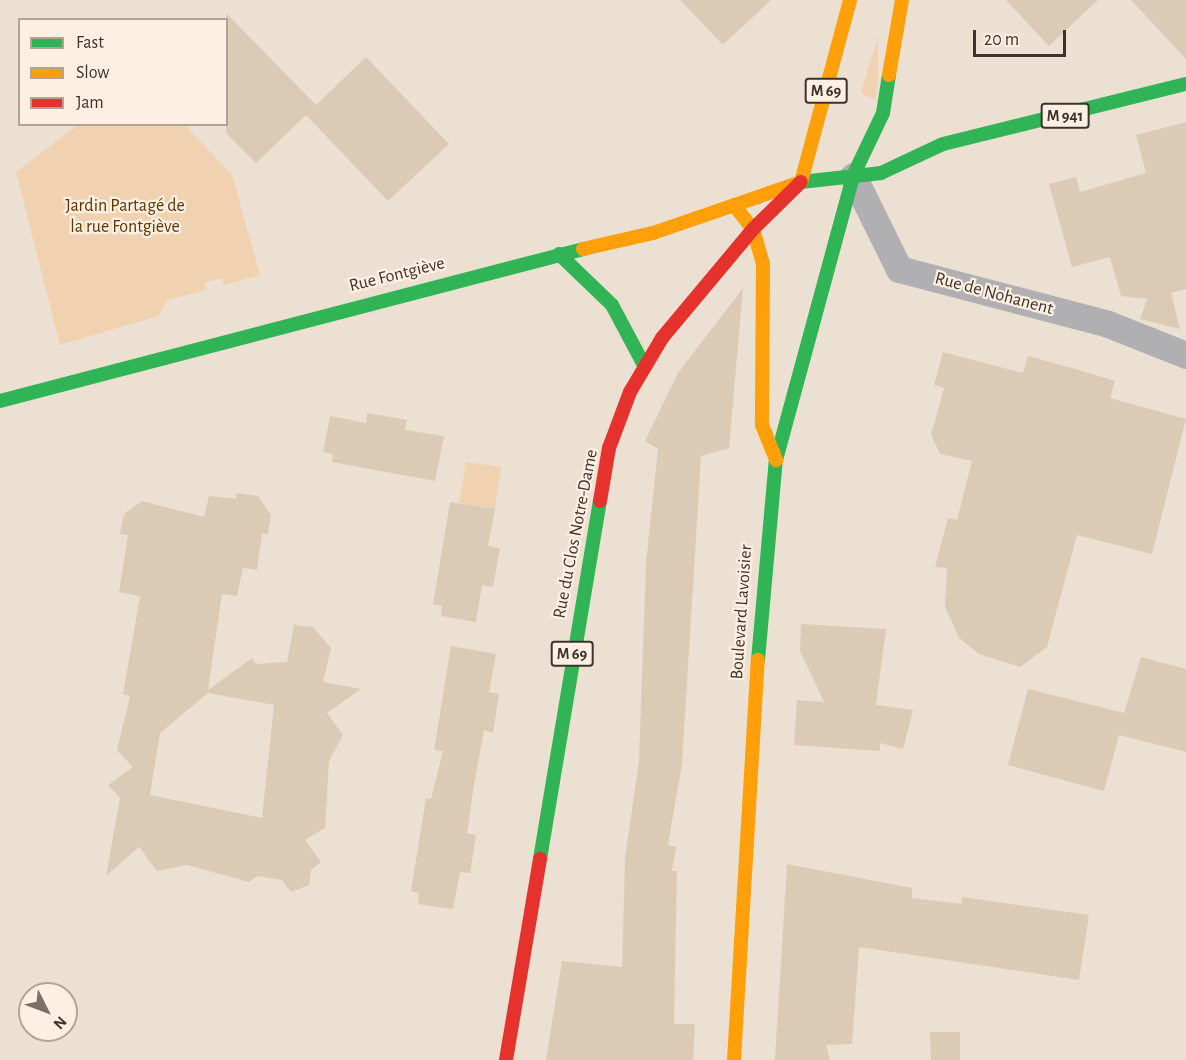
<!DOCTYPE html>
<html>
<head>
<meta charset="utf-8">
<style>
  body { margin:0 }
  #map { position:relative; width:1186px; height:1060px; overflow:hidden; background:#ece0d2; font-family:"Alegreya Sans",sans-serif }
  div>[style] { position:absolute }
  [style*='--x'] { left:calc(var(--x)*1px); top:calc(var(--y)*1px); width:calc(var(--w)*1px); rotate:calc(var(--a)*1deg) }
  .green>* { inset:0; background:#f0d2b1 }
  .building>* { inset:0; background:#dbcab6 }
  .street>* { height:27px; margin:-13.5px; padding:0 13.5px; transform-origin:13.5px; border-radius:13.5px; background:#b0afb1 }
  .fast>* { height:14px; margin:-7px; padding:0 7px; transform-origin:7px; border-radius:7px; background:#30b455 }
  .slow>* { height:14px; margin:-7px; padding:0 7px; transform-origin:7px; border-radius:7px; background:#ff9f0a }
  .jam>* { height:14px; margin:-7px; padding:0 7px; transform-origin:7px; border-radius:7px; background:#e5322d }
  span { translate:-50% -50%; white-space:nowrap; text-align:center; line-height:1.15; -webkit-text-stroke:4.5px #fdefe1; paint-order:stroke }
  .shield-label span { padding:2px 4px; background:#fdefe1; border:2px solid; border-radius:4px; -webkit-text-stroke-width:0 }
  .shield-label { font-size:16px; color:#3c332a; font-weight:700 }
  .park-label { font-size:18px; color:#5e3800 }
  .street-label { font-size:18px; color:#3c332a }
  .legend { position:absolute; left:18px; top:18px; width:210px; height:108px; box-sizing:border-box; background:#fdefe1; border:2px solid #b0a498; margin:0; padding:8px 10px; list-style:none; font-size:18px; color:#3c332a }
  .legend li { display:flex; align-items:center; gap:12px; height:30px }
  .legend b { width:30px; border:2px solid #b0a498 }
  .north { position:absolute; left:18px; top:982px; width:60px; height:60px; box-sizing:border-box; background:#fdefe1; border:2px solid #b0a498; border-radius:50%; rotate:132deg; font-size:16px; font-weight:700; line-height:24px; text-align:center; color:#3c332a }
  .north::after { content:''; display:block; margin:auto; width:21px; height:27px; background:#7a7065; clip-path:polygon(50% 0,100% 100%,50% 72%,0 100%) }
  .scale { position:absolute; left:973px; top:30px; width:93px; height:27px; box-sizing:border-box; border:3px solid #3c332a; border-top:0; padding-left:8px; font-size:18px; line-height:21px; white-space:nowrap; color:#3c332a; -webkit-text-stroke:4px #fdefe1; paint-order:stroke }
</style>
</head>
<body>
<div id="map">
  <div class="green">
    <i style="clip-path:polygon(878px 37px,878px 84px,875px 99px,863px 95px,862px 89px)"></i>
    <i style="clip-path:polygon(78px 125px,185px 125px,232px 175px,260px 275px,224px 285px,222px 278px,204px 283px,206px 290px,168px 300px,158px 316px,60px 345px,16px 172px)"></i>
    <i style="clip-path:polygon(466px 462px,501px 467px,495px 509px,459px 503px)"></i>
  </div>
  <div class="building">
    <i style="clip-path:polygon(680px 0,771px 0,723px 45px)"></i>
    <i style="clip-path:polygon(1006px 0,1098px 0,1049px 46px)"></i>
    <i style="clip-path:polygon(1131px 0,1186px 0,1186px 59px)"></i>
    <i style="clip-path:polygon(226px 13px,316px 105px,366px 57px,449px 144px,388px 201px,306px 115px,256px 163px,226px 133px)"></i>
    <i style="clip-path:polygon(1186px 122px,1186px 289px,1171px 293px,1180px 329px,1140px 319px,1147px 299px,1121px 296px,1110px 257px,1072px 267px,1049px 184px,1076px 177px,1080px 192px,1146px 173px,1136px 135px)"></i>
    <i style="clip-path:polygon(743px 288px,729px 448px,701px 456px,682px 764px,668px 845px,676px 847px,672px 871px,677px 871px,674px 1024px,695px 1024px,693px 1060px,546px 1060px,562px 961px,622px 967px,625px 859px,639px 760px,646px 563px,658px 449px,645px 441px,678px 373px)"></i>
    <i style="clip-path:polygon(943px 352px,1023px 373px,1028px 356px,1072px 368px,1115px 381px,1110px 398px,1186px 419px,1152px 554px,1077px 535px,1047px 647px,1020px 667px,979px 654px,959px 638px,945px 607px,947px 568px,935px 567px,948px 518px,957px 520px,972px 461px,940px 454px,931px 435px,944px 388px,934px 385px)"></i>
    <i style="clip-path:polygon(367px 413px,407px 420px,405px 430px,444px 436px,435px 481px,332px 462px,333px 454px,323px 452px,330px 416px,366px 423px)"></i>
    <i style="clip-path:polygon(evenodd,237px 493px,258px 496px,271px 515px,268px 534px,262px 533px,257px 570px,243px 568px,237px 596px,222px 594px,208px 690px,252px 658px,256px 664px,287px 662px,294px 625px,313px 627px,331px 648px,323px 682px,361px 689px,327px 713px,343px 735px,329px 761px,325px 828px,305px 840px,321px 862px,311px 870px,309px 885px,291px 892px,282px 880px,257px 876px,249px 882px,187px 865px,157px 871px,139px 847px,106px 876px,120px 798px,108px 785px,133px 767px,117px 750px,130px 696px,123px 694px,140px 596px,119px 592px,128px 535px,120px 534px,124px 514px,142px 501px,204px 517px,209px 496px,236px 499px,237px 493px,208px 693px,274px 705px,262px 818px,150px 795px,160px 733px,208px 693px)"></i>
    <i style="clip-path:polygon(450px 502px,495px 509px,488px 546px,500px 548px,493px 587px,482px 585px,476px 622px,441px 616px,442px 606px,433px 604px)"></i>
    <i style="clip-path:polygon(801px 624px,886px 629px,876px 705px,913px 710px,903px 749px,880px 743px,880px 751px,794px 745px,797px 700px,824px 702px,800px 651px)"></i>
    <i style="clip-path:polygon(451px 646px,496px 654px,489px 692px,499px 694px,493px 733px,484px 730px,473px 791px,467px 833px,476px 835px,470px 873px,460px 872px,453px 909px,418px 904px,419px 893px,411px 891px,426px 798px,431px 799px,443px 751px,434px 750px)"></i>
    <i style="clip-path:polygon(1141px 657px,1186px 669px,1186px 752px,1119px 735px,1104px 791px,1008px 765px,1028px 689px,1124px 713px)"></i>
    <i style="clip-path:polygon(787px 864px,912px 888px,912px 898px,961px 904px,962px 897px,1089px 915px,1079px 980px,859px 947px,852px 1044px,826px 1045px,830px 1060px,775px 1060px)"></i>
    <i style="clip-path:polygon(930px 1032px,960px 1032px,960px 1060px,931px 1060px)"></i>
  </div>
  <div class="street">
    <i style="--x:853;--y:176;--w:104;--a:63.7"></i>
    <i style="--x:899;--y:269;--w:216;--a:14.7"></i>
    <i style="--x:1108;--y:324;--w:84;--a:21.7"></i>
  </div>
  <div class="fast">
    <i style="--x:801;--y:182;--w:81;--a:-6.4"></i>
    <i style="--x:881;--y:173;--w:68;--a:-25.1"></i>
    <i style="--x:943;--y:144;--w:250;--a:-13.9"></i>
    <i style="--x:559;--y:254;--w:74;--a:43.9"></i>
    <i style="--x:612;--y:305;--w:70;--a:62"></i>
    <i style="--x:0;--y:401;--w:602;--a:-14.61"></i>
    <i style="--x:758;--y:660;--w:201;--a:-84.9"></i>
    <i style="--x:776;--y:460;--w:294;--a:-74.8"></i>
    <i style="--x:853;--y:176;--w:70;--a:-64.5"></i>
    <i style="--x:883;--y:113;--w:38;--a:-81"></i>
    <i style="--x:540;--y:859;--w:363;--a:-80.5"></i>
  </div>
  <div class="slow">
    <i style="--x:889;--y:75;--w:76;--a:-80.2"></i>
    <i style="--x:801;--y:182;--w:188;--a:-74.9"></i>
    <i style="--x:734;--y:205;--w:31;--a:52"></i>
    <i style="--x:753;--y:229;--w:36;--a:74"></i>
    <i style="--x:763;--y:264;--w:161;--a:90.4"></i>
    <i style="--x:762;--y:425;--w:38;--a:68"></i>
    <i style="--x:583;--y:249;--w:72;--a:-12.9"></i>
    <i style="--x:653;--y:233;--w:157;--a:-19"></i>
    <i style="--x:734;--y:1060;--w:401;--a:-86.6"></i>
  </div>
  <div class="jam">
    <i style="--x:600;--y:501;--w:54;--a:-80.4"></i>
    <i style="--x:609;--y:448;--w:60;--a:-69.4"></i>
    <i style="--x:630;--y:392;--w:63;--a:-59.3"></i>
    <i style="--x:662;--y:338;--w:142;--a:-50.1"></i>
    <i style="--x:753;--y:229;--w:67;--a:-44.4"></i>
    <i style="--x:506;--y:1060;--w:204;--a:-80.4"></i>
  </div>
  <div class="shield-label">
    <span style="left:826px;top:91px">M 69</span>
    <span style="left:1065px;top:116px">M 941</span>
    <span style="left:572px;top:654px">M 69</span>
  </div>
  <div class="park-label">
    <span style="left:125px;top:217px">Jardin Partagé de<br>la rue Fontgiève</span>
  </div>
  <div class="street-label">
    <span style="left:397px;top:275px;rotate:-14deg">Rue Fontgiève</span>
    <span style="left:994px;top:294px;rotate:15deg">Rue de Nohanent</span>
    <span style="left:576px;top:534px;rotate:-79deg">Rue du Clos Notre-Dame</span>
    <span style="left:742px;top:612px;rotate:-86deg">Boulevard Lavoisier</span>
  </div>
  <ul class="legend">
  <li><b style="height:8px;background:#30b455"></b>Fast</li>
  <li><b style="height:8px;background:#ff9f0a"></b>Slow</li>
  <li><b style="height:8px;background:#e5322d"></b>Jam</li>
  </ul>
  <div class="north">N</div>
  <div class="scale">20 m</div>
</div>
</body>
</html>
